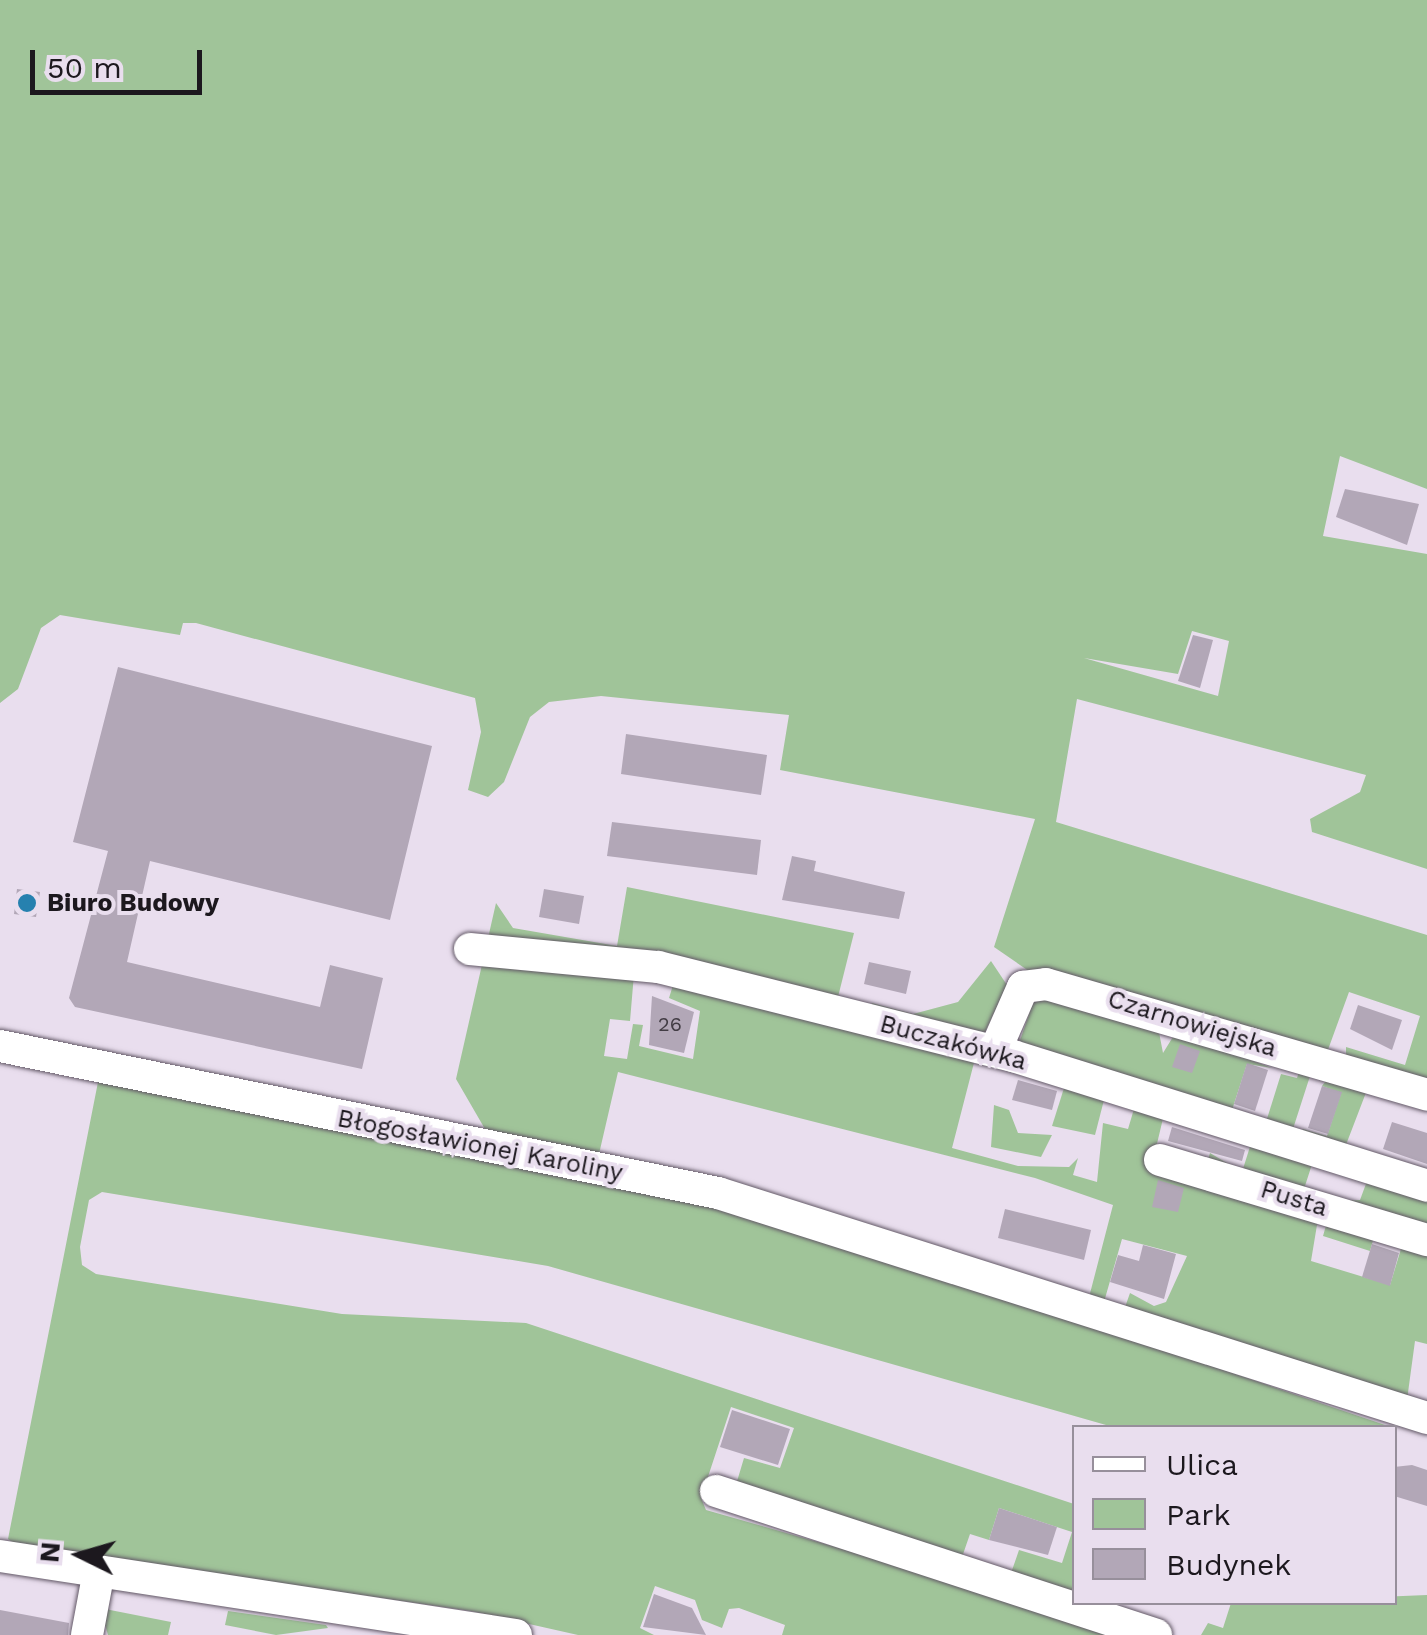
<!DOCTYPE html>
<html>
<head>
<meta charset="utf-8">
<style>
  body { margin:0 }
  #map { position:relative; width:1427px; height:1635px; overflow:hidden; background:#e9deee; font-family:"Work Sans",sans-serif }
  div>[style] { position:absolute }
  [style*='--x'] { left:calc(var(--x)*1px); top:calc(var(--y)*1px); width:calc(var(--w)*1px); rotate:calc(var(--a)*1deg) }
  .green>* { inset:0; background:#a0c499 }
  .building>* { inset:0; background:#b2a7b7 }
  .roads { filter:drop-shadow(0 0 2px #625866) drop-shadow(0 0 2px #625866) }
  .minor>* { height:32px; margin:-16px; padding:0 16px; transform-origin:16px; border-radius:16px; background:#fff }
  .dots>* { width:28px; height:28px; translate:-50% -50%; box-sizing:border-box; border:5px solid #e9deee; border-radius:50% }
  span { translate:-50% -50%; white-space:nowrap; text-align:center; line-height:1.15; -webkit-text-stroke:8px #e9deee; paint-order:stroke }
  .number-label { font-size:20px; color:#423c44 }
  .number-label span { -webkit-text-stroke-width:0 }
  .poi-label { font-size:25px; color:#1c181e; font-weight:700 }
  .left { translate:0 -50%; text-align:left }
  .street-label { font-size:25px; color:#1c181e }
  .legend { position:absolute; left:1072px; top:1425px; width:325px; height:180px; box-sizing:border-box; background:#e9deee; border:2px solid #978f9b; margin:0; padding:12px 18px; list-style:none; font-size:30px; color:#1c181e }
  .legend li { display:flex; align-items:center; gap:20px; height:50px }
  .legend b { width:50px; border:2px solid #978f9b }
  .north { position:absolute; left:30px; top:1505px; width:100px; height:100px; -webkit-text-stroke:8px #e9deee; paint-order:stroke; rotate:275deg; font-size:28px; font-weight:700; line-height:40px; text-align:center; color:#1c181e }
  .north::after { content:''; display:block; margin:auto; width:35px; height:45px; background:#1c181e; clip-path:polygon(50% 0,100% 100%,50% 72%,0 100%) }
  .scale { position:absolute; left:30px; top:50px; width:172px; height:45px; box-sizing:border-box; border:5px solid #1c181e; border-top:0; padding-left:12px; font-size:30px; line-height:35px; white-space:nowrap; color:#1c181e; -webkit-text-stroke:8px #e9deee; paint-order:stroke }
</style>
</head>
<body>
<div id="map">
  <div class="green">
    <i style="clip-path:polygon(evenodd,0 0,1427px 0,1427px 489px,1340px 456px,1323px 536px,1427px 554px,1427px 869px,1312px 832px,1310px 819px,1360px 792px,1366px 775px,1077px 699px,1056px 822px,1427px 935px,1427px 1088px,1346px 1064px,1346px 1047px,1405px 1065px,1420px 1016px,1349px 992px,1325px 1058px,1036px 976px,994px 947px,1035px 819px,780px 770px,789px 715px,601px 696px,549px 702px,530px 717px,504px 782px,488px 797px,468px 790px,481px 732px,475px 698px,196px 623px,183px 623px,180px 635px,60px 615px,41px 628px,18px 689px,0 703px,0 0,1192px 631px,1229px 641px,1218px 696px,1084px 658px,1178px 674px,1192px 631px)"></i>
    <i style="clip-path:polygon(627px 887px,854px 933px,836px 1005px,634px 974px,630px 1021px,610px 1019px,604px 1056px,627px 1059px,633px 1024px,643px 1025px,639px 1046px,693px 1059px,700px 1011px,669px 998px,674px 982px,976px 1055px,952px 1148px,1018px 1166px,1069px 1167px,1078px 1158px,1073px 1175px,1097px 1182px,1103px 1123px,1128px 1129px,1134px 1109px,1166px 1106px,1155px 1152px,1376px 1230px,1370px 1251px,1323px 1236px,1327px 1222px,1318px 1219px,1311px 1261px,1390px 1285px,1404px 1239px,1427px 1247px,1427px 1344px,1415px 1341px,1407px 1400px,1123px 1313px,1130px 1293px,1154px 1306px,1166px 1302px,1187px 1256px,1122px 1239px,1102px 1309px,1087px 1305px,1113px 1205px,1035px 1178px,618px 1072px,599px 1154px,489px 1136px,456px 1079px,496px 903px,513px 928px,617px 946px)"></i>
    <i style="clip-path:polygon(991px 961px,1007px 985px,985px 1032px,874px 1016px,872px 1003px,913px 1014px,958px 1002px)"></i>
    <i style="clip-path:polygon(1037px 991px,1158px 1027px,1163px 1053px,1176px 1032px,1272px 1068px,1247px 1064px,1230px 1116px,1016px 1052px)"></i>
    <i style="clip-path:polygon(1300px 1069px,1311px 1073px,1291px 1135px,1266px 1122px,1281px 1074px,1297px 1078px)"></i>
    <i style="clip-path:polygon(1328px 1078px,1367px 1090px,1344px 1150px,1300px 1138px,1303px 1129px,1327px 1136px,1341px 1093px,1322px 1086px)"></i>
    <i style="clip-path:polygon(98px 1082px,722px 1200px,1394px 1428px,1113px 1427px,548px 1266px,102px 1192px,89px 1200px,80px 1247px,82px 1265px,96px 1274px,342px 1314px,526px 1323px,1074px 1504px,1074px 1598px,1010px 1576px,1019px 1550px,1062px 1563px,1072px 1532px,999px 1508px,989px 1540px,970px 1534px,961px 1560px,735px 1488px,744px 1458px,780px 1468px,794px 1428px,731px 1407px,701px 1498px,706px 1510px,1143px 1635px,782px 1635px,785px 1625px,739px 1608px,729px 1609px,722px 1628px,702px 1620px,695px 1600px,655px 1586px,640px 1628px,654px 1635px,578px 1635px,471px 1611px,16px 1545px,8px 1539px)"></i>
    <i style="clip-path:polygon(1065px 1085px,1105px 1096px,1095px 1135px,1052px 1126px)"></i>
    <i style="clip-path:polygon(994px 1105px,1009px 1110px,1018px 1133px,1052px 1135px,1041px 1157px,991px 1147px)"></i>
    <i style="clip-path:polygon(1254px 1134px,1315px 1155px,1304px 1189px,1341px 1201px,1360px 1200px,1367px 1181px,1427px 1192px,1427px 1236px,1206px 1166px,1210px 1153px,1242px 1172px)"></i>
    <i style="clip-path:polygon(1427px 1595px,1427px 1635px,1201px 1635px,1208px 1623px,1223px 1628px,1231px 1603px)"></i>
    <i style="clip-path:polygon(100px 1608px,171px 1622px,168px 1635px,108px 1635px)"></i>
    <i style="clip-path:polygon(228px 1611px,326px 1625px,328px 1628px,276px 1635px,225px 1625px)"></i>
  </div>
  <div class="building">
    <i style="clip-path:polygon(1345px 489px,1419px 504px,1407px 545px,1336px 517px)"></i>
    <i style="clip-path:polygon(1193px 635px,1213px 640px,1200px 688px,1178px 681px)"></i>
    <i style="clip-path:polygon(118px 667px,432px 746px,390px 920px,150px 861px,127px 962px,320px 1007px,330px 965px,383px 978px,362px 1069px,75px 1007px,69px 998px,108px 851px,73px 842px)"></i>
    <i style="clip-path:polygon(626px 734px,767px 755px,761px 795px,621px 774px)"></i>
    <i style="clip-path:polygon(612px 822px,761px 840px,757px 875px,607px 856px)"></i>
    <i style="clip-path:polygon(792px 856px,816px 861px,814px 871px,905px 892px,899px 919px,782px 900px)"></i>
    <i style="clip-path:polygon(17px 889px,40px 892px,36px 917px,14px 914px)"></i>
    <i style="clip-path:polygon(544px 889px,584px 896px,579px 924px,539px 917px)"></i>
    <i style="clip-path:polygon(869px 962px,911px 971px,906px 994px,864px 984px)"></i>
    <i style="clip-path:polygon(652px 996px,694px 1012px,684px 1053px,649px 1045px)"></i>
    <i style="clip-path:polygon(1358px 1005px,1402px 1020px,1392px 1050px,1350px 1029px)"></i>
    <i style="clip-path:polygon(1180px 1044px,1200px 1051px,1192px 1073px,1172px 1067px)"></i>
    <i style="clip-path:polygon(1247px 1063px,1268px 1070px,1255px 1111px,1234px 1104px)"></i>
    <i style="clip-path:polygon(1018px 1080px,1057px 1091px,1052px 1110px,1012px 1100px)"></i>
    <i style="clip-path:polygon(1322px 1086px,1342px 1092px,1328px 1134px,1308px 1128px)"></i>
    <i style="clip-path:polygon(1392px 1122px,1427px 1133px,1427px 1164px,1383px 1149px)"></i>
    <i style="clip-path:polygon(1172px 1127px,1245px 1150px,1242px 1161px,1168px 1141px)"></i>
    <i style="clip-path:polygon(1158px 1180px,1184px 1188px,1178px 1212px,1152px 1207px)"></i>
    <i style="clip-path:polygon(1005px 1209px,1091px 1230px,1084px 1260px,998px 1238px)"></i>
    <i style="clip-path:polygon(1372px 1244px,1399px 1253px,1390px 1286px,1362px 1277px)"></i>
    <i style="clip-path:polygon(1143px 1245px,1176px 1254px,1164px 1299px,1110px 1282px,1118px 1255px,1139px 1261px)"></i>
    <i style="clip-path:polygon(732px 1410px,790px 1429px,778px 1465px,720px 1447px)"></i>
    <i style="clip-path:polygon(1412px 1465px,1427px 1470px,1427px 1506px,1394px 1496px,1394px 1467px)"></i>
    <i style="clip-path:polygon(999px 1508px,1057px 1527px,1048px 1555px,989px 1540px)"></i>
    <i style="clip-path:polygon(654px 1594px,692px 1608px,706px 1635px,643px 1627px)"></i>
    <i style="clip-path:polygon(0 1610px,69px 1623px,68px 1635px,0 1635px)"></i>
  </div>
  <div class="roads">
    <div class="minor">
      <i style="--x:470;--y:949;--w:189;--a:5.5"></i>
      <i style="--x:658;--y:967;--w:366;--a:14.1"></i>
      <i style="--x:1013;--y:1056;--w:434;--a:17.4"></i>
      <i style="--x:0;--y:1046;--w:733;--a:11.57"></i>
      <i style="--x:718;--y:1193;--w:744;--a:17.61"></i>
      <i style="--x:995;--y:1051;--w:70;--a:-66.4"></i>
      <i style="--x:1023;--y:987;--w:23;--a:-7"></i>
      <i style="--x:1046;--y:984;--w:397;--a:16.2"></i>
      <i style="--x:1160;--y:1160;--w:279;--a:16.7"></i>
      <i style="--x:716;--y:1491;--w:463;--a:18.1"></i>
      <i style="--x:0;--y:1556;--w:522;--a:8.7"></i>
      <i style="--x:87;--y:1635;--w:65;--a:-79.4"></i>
    </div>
  </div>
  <div class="dots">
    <i style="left:27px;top:903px;background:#2681af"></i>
  </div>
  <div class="number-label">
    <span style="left:670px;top:1024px">26</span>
  </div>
  <div class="poi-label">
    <span class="left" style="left:47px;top:903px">Biuro Budowy</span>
  </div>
  <div class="street-label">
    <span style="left:1192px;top:1024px;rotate:17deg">Czarnowiejska</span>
    <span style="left:953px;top:1043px;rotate:15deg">Buczakówka</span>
    <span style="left:480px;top:1146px;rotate:11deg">Błogosławionej Karoliny</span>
    <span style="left:1294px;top:1199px;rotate:17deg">Pusta</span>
  </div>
  <ul class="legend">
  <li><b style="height:12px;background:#fff"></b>Ulica</li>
  <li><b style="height:28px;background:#a0c499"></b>Park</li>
  <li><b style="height:28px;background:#b2a7b7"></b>Budynek</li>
  </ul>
  <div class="north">N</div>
  <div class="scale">50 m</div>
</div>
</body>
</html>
